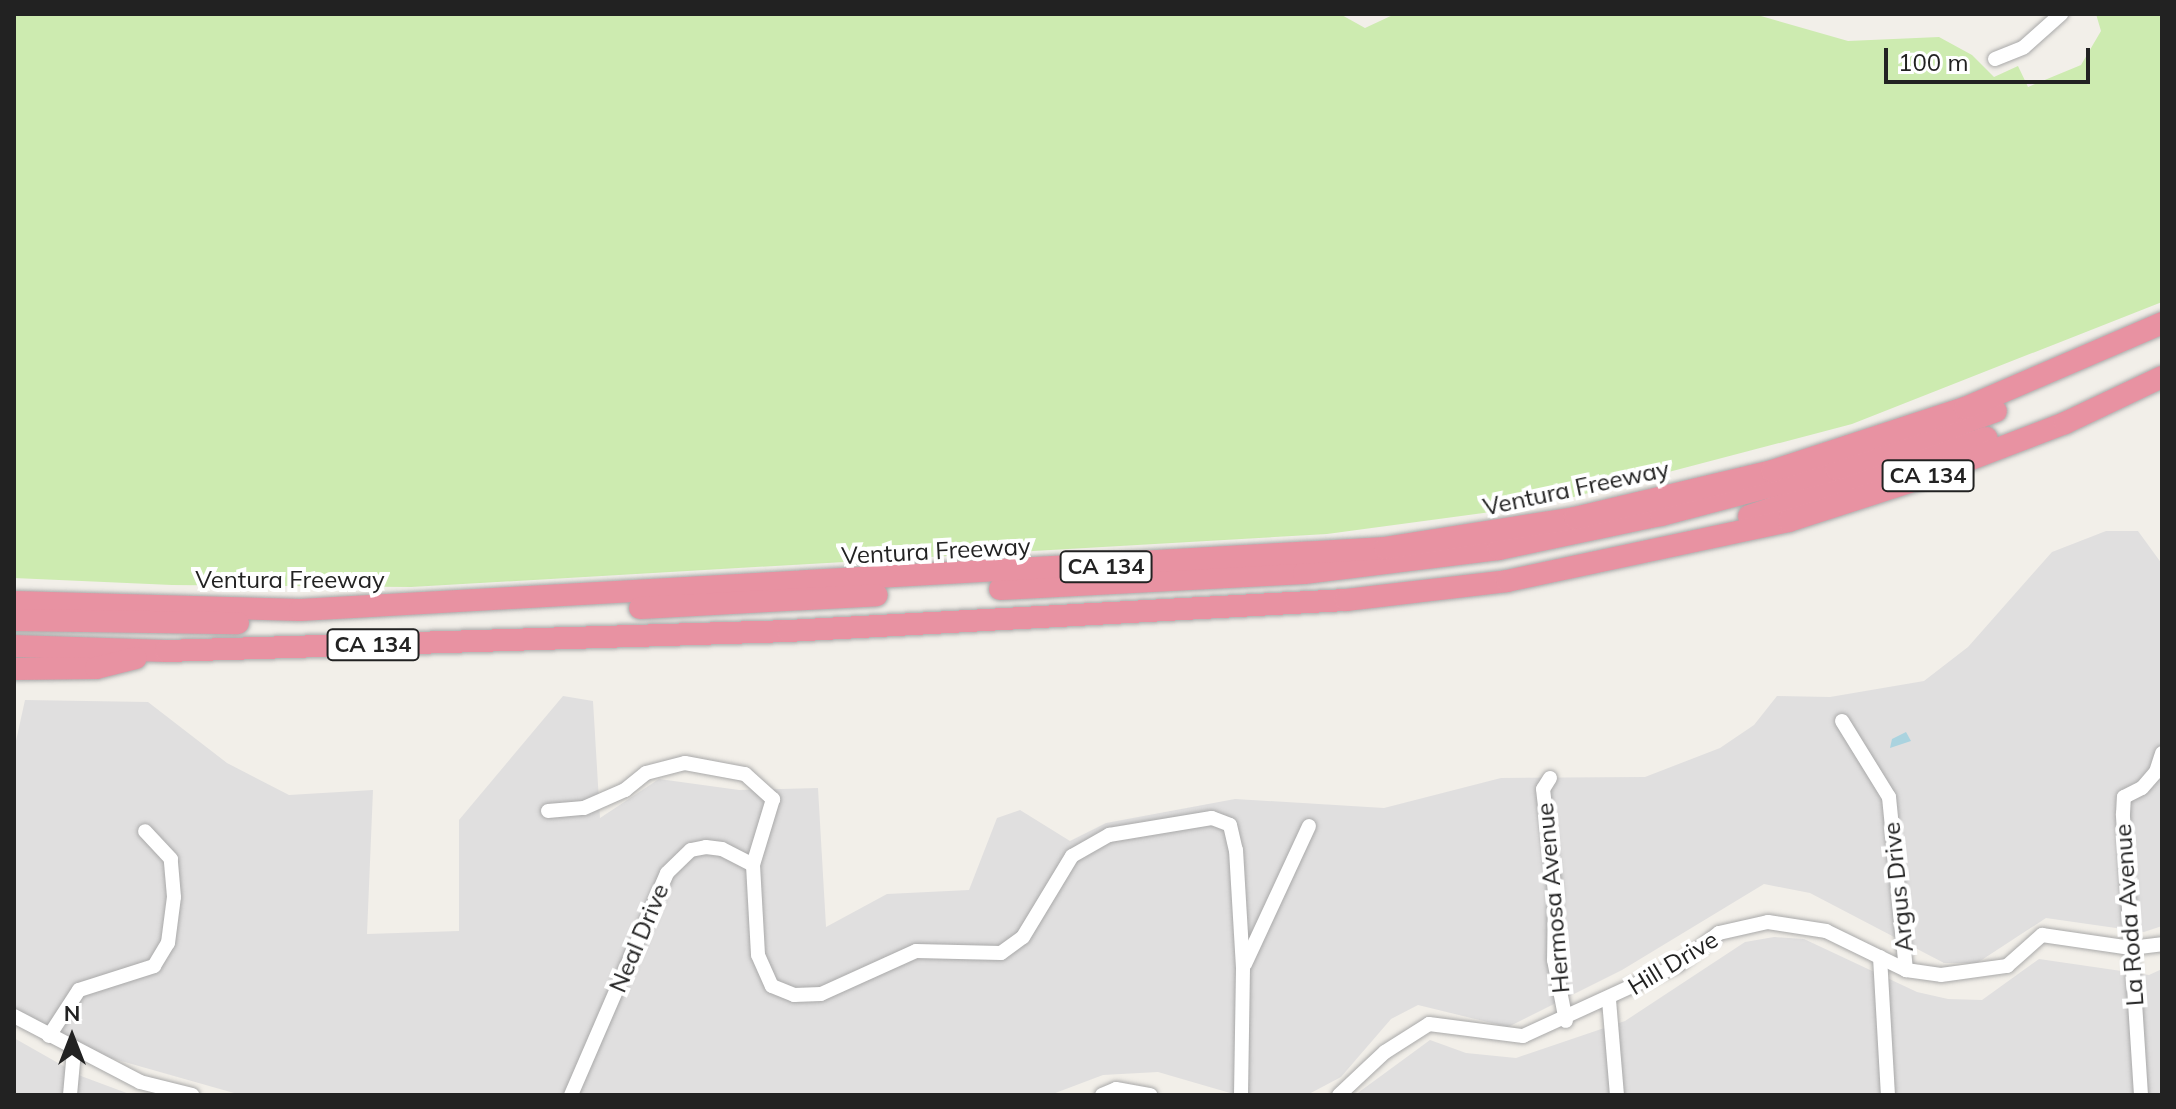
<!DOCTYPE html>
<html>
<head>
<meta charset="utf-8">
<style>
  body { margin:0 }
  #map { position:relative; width:2176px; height:1109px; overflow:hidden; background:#f2efe9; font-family:Mulish,sans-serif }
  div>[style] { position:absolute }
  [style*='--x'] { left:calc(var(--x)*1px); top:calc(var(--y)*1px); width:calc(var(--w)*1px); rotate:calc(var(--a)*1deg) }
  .residential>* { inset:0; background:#e0dfdf }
  .grass>* { inset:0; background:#cdebb0 }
  .water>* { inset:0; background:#aad3df }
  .roads { filter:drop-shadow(0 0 2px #a9a9a9) drop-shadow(0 0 2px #a9a9a9) }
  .minor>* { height:14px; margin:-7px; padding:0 7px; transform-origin:7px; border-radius:7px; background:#fff }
  .highway>* { height:22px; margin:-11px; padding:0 11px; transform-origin:11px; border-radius:11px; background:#e892a2 }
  span { translate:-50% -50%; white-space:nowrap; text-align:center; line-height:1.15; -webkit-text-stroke:8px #fff; paint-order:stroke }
  .shield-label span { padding:2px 6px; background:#fff; border:2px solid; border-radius:6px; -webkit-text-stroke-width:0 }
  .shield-label { font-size:22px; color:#222; font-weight:700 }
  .street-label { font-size:24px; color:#222 }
  .frame { position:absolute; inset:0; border:16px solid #222; pointer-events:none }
  .north { position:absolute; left:32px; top:997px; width:80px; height:80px; -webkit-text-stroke:6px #fff; paint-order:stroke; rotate:0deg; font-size:22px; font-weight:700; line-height:32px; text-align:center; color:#222 }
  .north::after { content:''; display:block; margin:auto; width:28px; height:36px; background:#222; clip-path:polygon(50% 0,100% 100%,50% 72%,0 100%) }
  .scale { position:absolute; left:1884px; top:48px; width:206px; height:36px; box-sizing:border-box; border:4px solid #222; border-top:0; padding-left:10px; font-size:24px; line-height:28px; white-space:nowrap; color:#222; -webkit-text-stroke:6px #fff; paint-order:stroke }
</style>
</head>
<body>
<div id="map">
  <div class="residential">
    <i style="clip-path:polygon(2106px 531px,2138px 531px,2162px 564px,2162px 926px,2144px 932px,2046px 918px,1977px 963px,1944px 963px,1810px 893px,1764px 884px,1622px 970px,1508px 1027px,1418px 1005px,1391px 1019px,1341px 1077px,1307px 1095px,1237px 1095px,1158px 1072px,1103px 1075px,1050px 1095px,241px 1095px,107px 1057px,14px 1011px,14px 750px,25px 700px,148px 702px,227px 763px,289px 795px,373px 790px,367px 934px,459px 931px,459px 820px,563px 696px,593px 701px,600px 818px,659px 779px,739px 790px,818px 788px,826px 927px,887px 894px,969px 890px,997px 818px,1020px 810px,1070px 841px,1106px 823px,1235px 799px,1384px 808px,1501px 778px,1645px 777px,1720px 748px,1754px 725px,1777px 696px,1830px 697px,1924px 681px,1968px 647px,2052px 552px)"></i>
    <i style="clip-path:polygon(1774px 937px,1804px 939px,1917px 992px,1948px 999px,1982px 1000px,2039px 959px,2149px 975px,2162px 969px,2162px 1095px,1355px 1095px,1430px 1040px,1466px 1053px,1516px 1058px,1625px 1021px,1745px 942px)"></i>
    <i style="clip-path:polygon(14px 1038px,81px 1076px,132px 1095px,14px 1095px)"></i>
  </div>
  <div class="grass">
    <i style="clip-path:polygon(14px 14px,1340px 14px,1365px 28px,1395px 14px,1754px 14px,1848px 41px,1939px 37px,1972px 55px,1994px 77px,2018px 66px,2028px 87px,2081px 65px,2101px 31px,2096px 14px,2162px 14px,2162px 302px,1852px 424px,1543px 505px,1327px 534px,411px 587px,172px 585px,14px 578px)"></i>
  </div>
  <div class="water">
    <i style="clip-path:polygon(1906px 732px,1911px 741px,1890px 748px,1892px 739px)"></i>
  </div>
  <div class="roads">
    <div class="minor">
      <i style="--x:1995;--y:59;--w:31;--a:-22"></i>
      <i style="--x:2024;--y:47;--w:50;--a:-41.7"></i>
      <i style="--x:1842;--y:721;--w:89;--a:58.3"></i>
      <i style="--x:1889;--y:797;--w:174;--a:84.4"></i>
      <i style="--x:1550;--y:778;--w:13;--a:122"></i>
      <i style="--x:1543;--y:789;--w:104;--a:83.4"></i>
      <i style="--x:1555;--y:892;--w:68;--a:90.8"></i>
      <i style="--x:1554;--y:960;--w:62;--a:78.9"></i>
      <i style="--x:548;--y:811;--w:36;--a:-5"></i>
      <i style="--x:584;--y:808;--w:45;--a:-23.7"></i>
      <i style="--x:625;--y:790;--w:27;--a:-39"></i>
      <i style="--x:646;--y:773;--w:40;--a:-14.4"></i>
      <i style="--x:685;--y:763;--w:61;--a:10.4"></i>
      <i style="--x:745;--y:774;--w:38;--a:42"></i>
      <i style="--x:773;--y:799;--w:69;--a:106.9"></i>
      <i style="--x:753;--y:865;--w:90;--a:86.8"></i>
      <i style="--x:758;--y:955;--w:34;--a:66"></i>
      <i style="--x:772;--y:986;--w:24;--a:22"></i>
      <i style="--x:794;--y:995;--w:27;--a:-2"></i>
      <i style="--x:821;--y:994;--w:104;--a:-24.4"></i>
      <i style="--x:916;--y:951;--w:85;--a:1.3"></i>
      <i style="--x:1001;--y:953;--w:27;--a:-36"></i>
      <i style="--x:1023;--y:937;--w:95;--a:-58.8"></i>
      <i style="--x:1072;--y:856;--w:43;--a:-29.6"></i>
      <i style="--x:1109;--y:835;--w:104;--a:-9.4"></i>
      <i style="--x:1212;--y:818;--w:19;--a:21"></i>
      <i style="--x:1230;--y:825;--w:26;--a:77"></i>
      <i style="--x:1236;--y:850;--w:118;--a:86.6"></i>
      <i style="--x:1243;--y:968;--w:127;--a:90.9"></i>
      <i style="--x:1880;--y:957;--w:138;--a:86.7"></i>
      <i style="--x:1245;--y:964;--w:152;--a:-65.1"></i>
      <i style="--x:1609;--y:1000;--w:95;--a:85.2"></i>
      <i style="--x:14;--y:1016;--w:142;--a:27.6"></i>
      <i style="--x:140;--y:1082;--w:54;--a:14"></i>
      <i style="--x:49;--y:1036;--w:55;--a:-56.9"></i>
      <i style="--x:79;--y:990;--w:79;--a:-17.7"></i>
      <i style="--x:154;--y:966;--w:27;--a:-59"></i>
      <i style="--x:168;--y:943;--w:46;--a:-82.6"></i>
      <i style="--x:174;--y:897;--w:38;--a:-95"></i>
      <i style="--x:171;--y:859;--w:38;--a:-133"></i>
      <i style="--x:70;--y:1095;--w:44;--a:-84.8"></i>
      <i style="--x:571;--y:1095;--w:242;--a:-66.6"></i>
      <i style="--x:667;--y:873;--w:33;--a:-44"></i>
      <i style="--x:691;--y:850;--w:15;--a:-11"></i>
      <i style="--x:706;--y:847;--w:16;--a:7"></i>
      <i style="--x:722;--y:849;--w:35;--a:27"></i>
      <i style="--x:1102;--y:1095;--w:15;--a:-23"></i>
      <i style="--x:1116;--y:1089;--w:35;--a:10"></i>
      <i style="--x:1339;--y:1095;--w:63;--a:-43.1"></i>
      <i style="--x:1385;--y:1052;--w:52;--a:-32.5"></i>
      <i style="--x:1429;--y:1024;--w:95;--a:7.3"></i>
      <i style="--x:1523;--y:1036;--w:170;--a:-24.6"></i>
      <i style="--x:1678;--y:965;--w:52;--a:-38"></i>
      <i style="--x:1719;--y:933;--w:50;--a:-12.7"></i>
      <i style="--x:1768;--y:922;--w:59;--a:8.8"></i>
      <i style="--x:1826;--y:931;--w:89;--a:26"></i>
      <i style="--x:1906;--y:970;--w:35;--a:8"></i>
      <i style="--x:1941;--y:975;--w:67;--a:-7.8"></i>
      <i style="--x:2007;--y:966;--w:47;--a:-41.5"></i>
      <i style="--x:2042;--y:935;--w:90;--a:8.3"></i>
      <i style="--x:2131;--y:948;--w:31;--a:-7"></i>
      <i style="--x:2141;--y:1095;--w:282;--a:-93.7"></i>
      <i style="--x:2123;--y:814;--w:17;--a:-87"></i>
      <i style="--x:2124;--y:797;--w:20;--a:-27"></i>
      <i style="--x:2142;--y:788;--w:21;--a:-49"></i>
      <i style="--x:2156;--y:772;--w:20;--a:-72"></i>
    </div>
    <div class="highway">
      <i style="--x:1749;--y:516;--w:250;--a:-18.2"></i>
      <i style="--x:1000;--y:589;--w:304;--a:-3"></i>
      <i style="--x:1304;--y:573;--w:196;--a:-7"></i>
      <i style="--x:1499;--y:549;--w:166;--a:-11.9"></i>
      <i style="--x:1661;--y:515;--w:181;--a:-14.7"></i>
      <i style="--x:1836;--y:469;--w:170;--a:-19.9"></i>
      <i style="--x:14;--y:602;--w:286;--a:1.6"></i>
      <i style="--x:300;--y:610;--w:1087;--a:-3.27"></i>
      <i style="--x:1385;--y:548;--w:192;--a:-9"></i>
      <i style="--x:1575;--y:518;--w:203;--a:-13.4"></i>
      <i style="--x:1772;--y:471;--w:203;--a:-18.1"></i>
      <i style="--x:1965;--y:408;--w:215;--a:-23.3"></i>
      <i style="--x:640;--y:608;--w:237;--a:-3.1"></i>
      <i style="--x:14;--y:620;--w:224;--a:0.8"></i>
      <i style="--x:14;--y:646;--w:152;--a:1.9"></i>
      <i style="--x:166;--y:651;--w:622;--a:-1.84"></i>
      <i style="--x:788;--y:631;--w:559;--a:-3.18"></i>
      <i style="--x:1346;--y:600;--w:162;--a:-6.7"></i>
      <i style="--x:1507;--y:581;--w:288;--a:-12"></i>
      <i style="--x:1789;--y:521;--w:137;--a:-17.9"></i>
      <i style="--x:1919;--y:479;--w:156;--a:-21"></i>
      <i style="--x:2065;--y:423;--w:107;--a:-25.4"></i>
      <i style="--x:14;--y:669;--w:82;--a:-0.7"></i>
      <i style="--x:96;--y:668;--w:41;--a:-14"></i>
    </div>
  </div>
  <div class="shield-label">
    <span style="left:1928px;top:476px">CA 134</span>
    <span style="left:1106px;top:567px">CA 134</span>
    <span style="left:373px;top:645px">CA 134</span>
  </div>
  <div class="street-label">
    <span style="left:1576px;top:488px;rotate:-12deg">Ventura Freeway</span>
    <span style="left:936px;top:551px;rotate:-3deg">Ventura Freeway</span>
    <span style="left:290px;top:580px">Ventura Freeway</span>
    <span style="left:1898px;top:887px;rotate:-96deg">Argus Drive</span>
    <span style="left:1553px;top:898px;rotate:-95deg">Hermosa Avenue</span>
    <span style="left:2129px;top:915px;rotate:-94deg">La Roda Avenue</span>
    <span style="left:639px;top:938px;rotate:-67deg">Neal Drive</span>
    <span style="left:1673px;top:963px;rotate:-31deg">Hill Drive</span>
  </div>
  <div class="frame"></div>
  <div class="north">N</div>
  <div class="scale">100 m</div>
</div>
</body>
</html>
